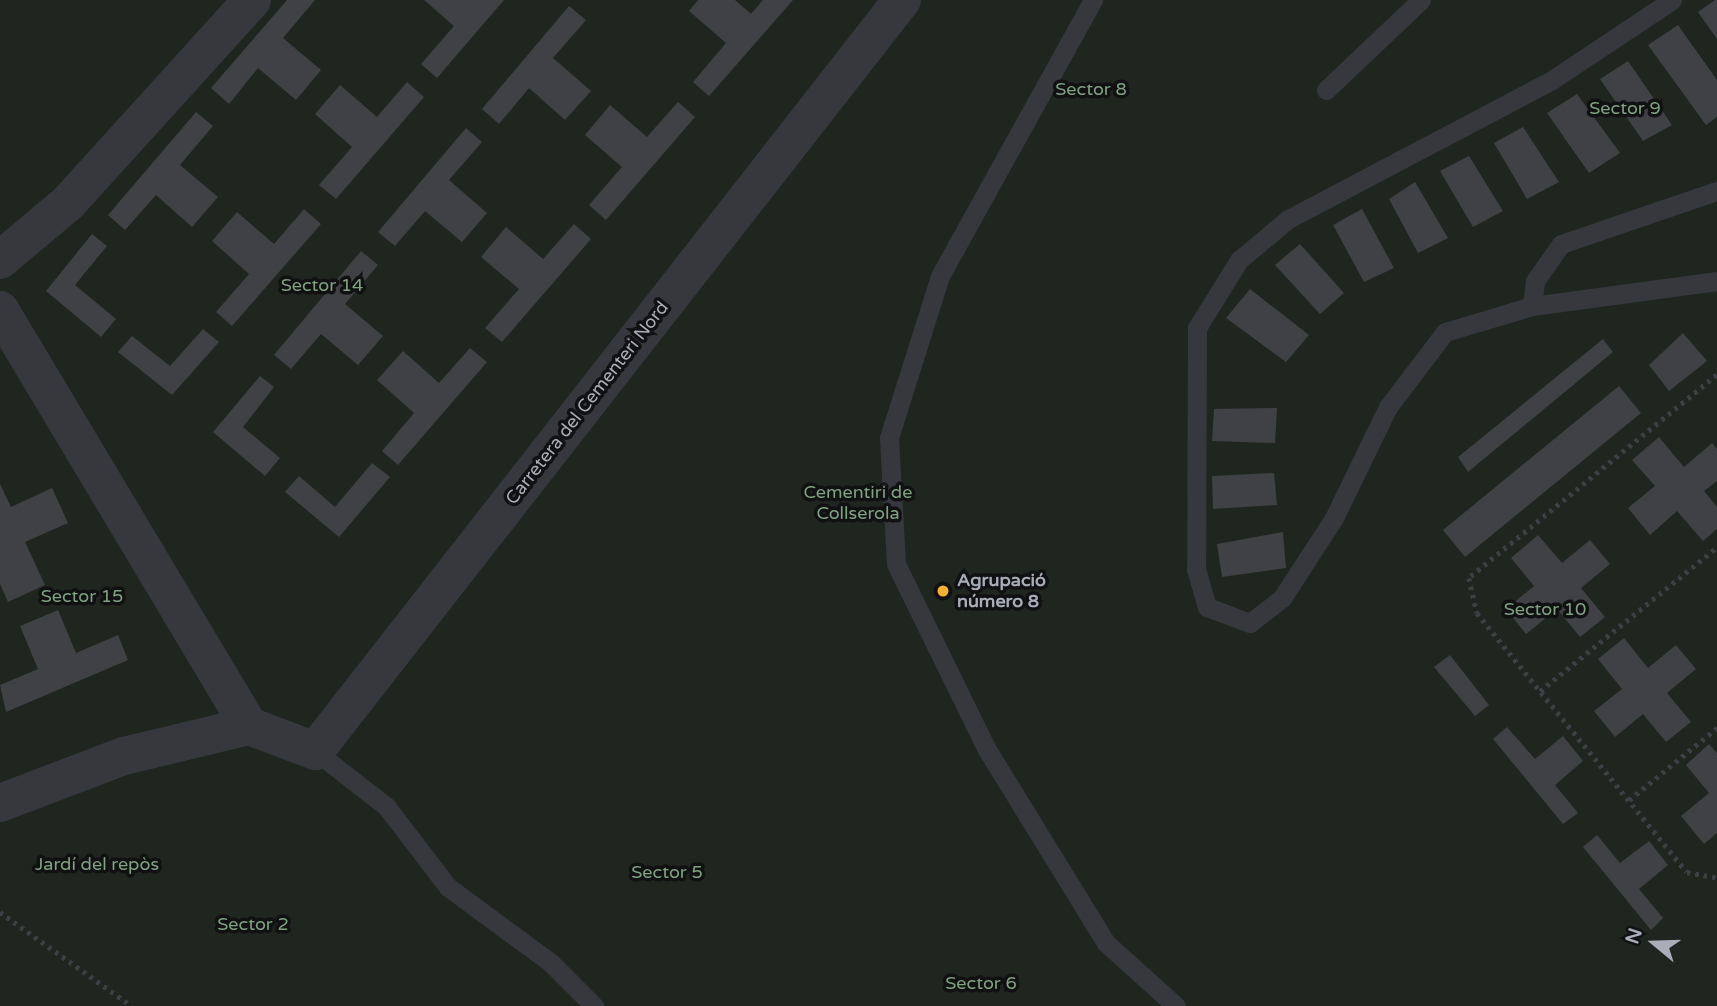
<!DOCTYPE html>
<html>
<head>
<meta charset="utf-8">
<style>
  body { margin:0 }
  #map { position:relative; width:1717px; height:1006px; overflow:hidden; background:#161618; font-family:"Varela Round",sans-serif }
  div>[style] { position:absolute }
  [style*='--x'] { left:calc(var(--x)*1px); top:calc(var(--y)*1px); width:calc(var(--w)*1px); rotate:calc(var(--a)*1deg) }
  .green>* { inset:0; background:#1e261f }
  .building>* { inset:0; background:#404145 }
  .path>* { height:4.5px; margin-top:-2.25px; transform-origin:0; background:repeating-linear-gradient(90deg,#3d3f44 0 3.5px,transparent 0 8.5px) }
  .service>* { height:19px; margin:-9.5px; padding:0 9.5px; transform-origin:9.5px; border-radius:9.5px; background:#37383d }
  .minor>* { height:38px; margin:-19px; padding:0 19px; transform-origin:19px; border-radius:19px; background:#37383d }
  .dots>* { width:19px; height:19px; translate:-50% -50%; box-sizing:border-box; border:4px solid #111113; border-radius:50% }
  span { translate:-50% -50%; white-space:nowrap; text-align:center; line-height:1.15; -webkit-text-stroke:7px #111113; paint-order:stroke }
  .park-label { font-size:18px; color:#7fa381 }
  .street-label { font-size:18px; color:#a8adb8 }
  .poi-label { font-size:18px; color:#a8adb8; font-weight:700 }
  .left { translate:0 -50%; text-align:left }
  .north { position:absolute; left:1619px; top:908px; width:70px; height:70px; -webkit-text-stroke:5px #111113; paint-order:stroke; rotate:289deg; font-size:19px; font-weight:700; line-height:28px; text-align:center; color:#a8adb8 }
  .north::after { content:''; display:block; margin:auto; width:24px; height:32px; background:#a8adb8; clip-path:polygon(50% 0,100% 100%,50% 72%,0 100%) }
</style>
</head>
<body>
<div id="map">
  <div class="green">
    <i style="clip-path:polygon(0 0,1717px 0,1717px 1006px,0 1006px)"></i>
  </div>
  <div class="building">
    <i style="clip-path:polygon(287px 0,315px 0,283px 38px,321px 70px,296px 100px,258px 68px,229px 104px,211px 88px)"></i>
    <i style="clip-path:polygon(424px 0,504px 0,437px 78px,421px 64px,454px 26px)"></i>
    <i style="clip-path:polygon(698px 0,735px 0,751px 14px,763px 0,793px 0,709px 96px,693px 82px,726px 43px,689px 11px)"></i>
    <i style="clip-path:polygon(1715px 0,1717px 0,1717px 39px,1698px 12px)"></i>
    <i style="clip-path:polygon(569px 6px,586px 20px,553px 58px,591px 91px,565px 120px,529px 88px,499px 124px,482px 109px)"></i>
    <i style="clip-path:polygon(1678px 25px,1717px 80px,1717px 117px,1706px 125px,1648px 45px)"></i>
    <i style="clip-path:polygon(1628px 61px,1672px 125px,1643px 141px,1600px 79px)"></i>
    <i style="clip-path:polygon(407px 82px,424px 97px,336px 199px,319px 185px,352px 147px,315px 114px,340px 85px,377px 117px)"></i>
    <i style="clip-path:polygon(1577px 94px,1620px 153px,1589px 173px,1547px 113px)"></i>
    <i style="clip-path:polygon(678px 102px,695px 117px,606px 220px,589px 205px,622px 167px,585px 135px,610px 105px,647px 137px)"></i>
    <i style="clip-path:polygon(196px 112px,213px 126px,180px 165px,218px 197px,192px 227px,156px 195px,125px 230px,108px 215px)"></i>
    <i style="clip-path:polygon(1523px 127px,1559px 182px,1527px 199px,1494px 143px)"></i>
    <i style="clip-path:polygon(466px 128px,482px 142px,449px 180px,487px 213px,462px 242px,425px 211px,395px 246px,378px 232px)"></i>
    <i style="clip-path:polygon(1469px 156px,1503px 211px,1473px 227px,1440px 171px)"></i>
    <i style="clip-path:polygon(1415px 182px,1448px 238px,1418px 253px,1389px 199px)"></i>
    <i style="clip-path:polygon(304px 209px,321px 224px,232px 326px,216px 312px,249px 274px,212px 241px,237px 212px,274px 244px)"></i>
    <i style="clip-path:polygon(1362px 209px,1394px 268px,1364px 282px,1333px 225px)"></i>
    <i style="clip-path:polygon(574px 224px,591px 239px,502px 342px,485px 328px,519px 289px,481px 257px,506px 227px,543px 259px)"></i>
    <i style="clip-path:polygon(92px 234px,107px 246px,75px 285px,116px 319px,101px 337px,46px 291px)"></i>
    <i style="clip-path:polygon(1300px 244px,1344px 293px,1320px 314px,1275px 265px)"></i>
    <i style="clip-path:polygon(361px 251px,378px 265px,345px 304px,383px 336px,358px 365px,321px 334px,291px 369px,274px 355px)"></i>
    <i style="clip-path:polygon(1250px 289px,1309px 335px,1286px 362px,1226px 318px)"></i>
    <i style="clip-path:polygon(203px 329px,219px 342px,172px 395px,118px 352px,132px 336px,170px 366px)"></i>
    <i style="clip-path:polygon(1683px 333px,1707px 361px,1669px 391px,1649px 365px)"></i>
    <i style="clip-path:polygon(1603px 339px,1613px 352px,1468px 472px,1458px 457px)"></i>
    <i style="clip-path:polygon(470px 348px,487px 362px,398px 465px,382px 451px,414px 413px,377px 380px,403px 351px,439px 383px)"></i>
    <i style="clip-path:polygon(260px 376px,274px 387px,243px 427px,280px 458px,265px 476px,213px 432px)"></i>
    <i style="clip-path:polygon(1619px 386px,1641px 413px,1465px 557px,1443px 530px)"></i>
    <i style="clip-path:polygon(1277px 408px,1275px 443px,1212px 441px,1214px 409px)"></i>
    <i style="clip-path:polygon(1659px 437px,1684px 467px,1712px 443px,1717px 449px,1717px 481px,1704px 491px,1717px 507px,1717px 529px,1703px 541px,1677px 511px,1650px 535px,1628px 508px,1655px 486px,1632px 460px)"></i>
    <i style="clip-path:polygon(372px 463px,390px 477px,339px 537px,285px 492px,299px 476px,335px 507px)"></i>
    <i style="clip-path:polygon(1274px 473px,1277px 505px,1213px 509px,1212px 476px)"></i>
    <i style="clip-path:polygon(0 484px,11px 507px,52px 488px,68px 523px,25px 542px,45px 585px,8px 602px,0 584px)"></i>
    <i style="clip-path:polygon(1283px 532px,1286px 568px,1222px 577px,1217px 544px)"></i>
    <i style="clip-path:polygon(1538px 535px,1562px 563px,1590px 540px,1610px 564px,1581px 588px,1605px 617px,1580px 637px,1557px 609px,1526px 634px,1506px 609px,1534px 586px,1511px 558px)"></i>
    <i style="clip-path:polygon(58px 610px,76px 653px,118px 635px,128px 660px,6px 712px,0 685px,38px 669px,20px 626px)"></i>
    <i style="clip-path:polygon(1624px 638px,1648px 668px,1676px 645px,1696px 669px,1667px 693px,1691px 722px,1666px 742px,1643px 714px,1615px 737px,1594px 711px,1622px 689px,1598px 659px)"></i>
    <i style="clip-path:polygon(1450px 655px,1489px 705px,1475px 716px,1434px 667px)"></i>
    <i style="clip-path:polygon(1507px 727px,1535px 759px,1563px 736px,1583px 761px,1555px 785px,1578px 813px,1563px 824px,1493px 739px)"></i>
    <i style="clip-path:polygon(1709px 744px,1717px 753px,1717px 833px,1704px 844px,1681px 816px,1709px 793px,1686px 765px)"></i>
    <i style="clip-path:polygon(1597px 835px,1620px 863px,1649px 841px,1668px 865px,1639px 889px,1663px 918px,1651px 930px,1583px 847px)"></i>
  </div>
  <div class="path">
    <i style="--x:1717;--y:375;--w:320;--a:140.7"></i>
    <i style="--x:1469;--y:578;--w:36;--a:77"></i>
    <i style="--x:1477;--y:613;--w:333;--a:51"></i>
    <i style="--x:1687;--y:872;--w:31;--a:11"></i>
    <i style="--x:1540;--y:691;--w:228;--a:-39.1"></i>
    <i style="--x:1629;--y:800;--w:114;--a:-39.3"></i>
    <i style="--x:0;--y:912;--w:162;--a:35.5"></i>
  </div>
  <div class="service">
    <i style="--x:1093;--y:0;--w:316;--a:119"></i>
    <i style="--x:940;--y:276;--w:170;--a:107.5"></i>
    <i style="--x:889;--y:438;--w:126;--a:86.8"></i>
    <i style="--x:896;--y:564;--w:205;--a:63.9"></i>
    <i style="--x:986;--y:748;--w:229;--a:58.4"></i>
    <i style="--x:1106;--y:943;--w:94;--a:42"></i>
    <i style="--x:1672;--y:0;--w:144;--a:146.3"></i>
    <i style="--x:1552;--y:80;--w:300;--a:152.2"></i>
    <i style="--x:1287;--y:220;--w:62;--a:140.2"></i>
    <i style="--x:1239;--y:260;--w:80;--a:121.7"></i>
    <i style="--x:1197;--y:328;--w:241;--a:90.2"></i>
    <i style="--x:1196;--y:569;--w:40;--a:74"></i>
    <i style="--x:1207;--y:607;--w:46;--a:20.4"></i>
    <i style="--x:1250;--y:623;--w:41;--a:-38"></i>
    <i style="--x:1282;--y:598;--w:95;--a:-57"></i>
    <i style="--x:1334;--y:518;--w:123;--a:-64.1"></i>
    <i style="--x:1388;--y:407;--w:94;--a:-52.8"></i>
    <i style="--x:1445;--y:332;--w:91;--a:-16.6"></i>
    <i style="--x:1532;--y:306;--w:187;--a:-7.7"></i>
    <i style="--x:1326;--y:90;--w:131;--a:-43.5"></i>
    <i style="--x:1532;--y:306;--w:25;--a:-83"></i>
    <i style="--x:1535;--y:281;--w:45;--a:-54.9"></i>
    <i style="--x:1561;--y:244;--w:165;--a:-18.8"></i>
    <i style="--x:315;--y:751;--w:90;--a:37.8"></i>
    <i style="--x:386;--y:806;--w:102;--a:52.6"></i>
    <i style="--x:448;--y:887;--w:128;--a:36.4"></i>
    <i style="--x:551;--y:963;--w:61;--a:45"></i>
  </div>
  <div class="minor">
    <i style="--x:0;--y:260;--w:89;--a:-40"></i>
    <i style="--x:68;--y:203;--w:274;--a:-47.8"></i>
    <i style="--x:0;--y:310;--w:485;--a:59.1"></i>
    <i style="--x:0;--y:803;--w:133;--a:-20.8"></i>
    <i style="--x:124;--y:756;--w:129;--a:-13.5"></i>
    <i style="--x:249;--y:726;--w:71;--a:20.7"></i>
    <i style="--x:315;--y:751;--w:953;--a:-51.99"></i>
  </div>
  <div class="dots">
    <i style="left:943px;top:591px;background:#f2b134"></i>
  </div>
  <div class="park-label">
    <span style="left:1091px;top:89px">Sector 8</span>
    <span style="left:1625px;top:108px">Sector 9</span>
    <span style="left:322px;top:285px">Sector 14</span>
    <span style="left:858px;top:503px">Cementiri de<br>Collserola</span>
    <span style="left:82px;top:596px">Sector 15</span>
    <span style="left:1545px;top:609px">Sector 10</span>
    <span style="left:97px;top:864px">Jardí del repòs</span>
    <span style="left:667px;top:872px">Sector 5</span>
    <span style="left:253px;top:924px">Sector 2</span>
    <span style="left:981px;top:983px">Sector 6</span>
  </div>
  <div class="street-label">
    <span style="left:587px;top:403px;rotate:-52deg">Carretera del Cementeri Nord</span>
  </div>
  <div class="poi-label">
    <span class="left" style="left:957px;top:591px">Agrupació<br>número 8</span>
  </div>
  <div class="north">N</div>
</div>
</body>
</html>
